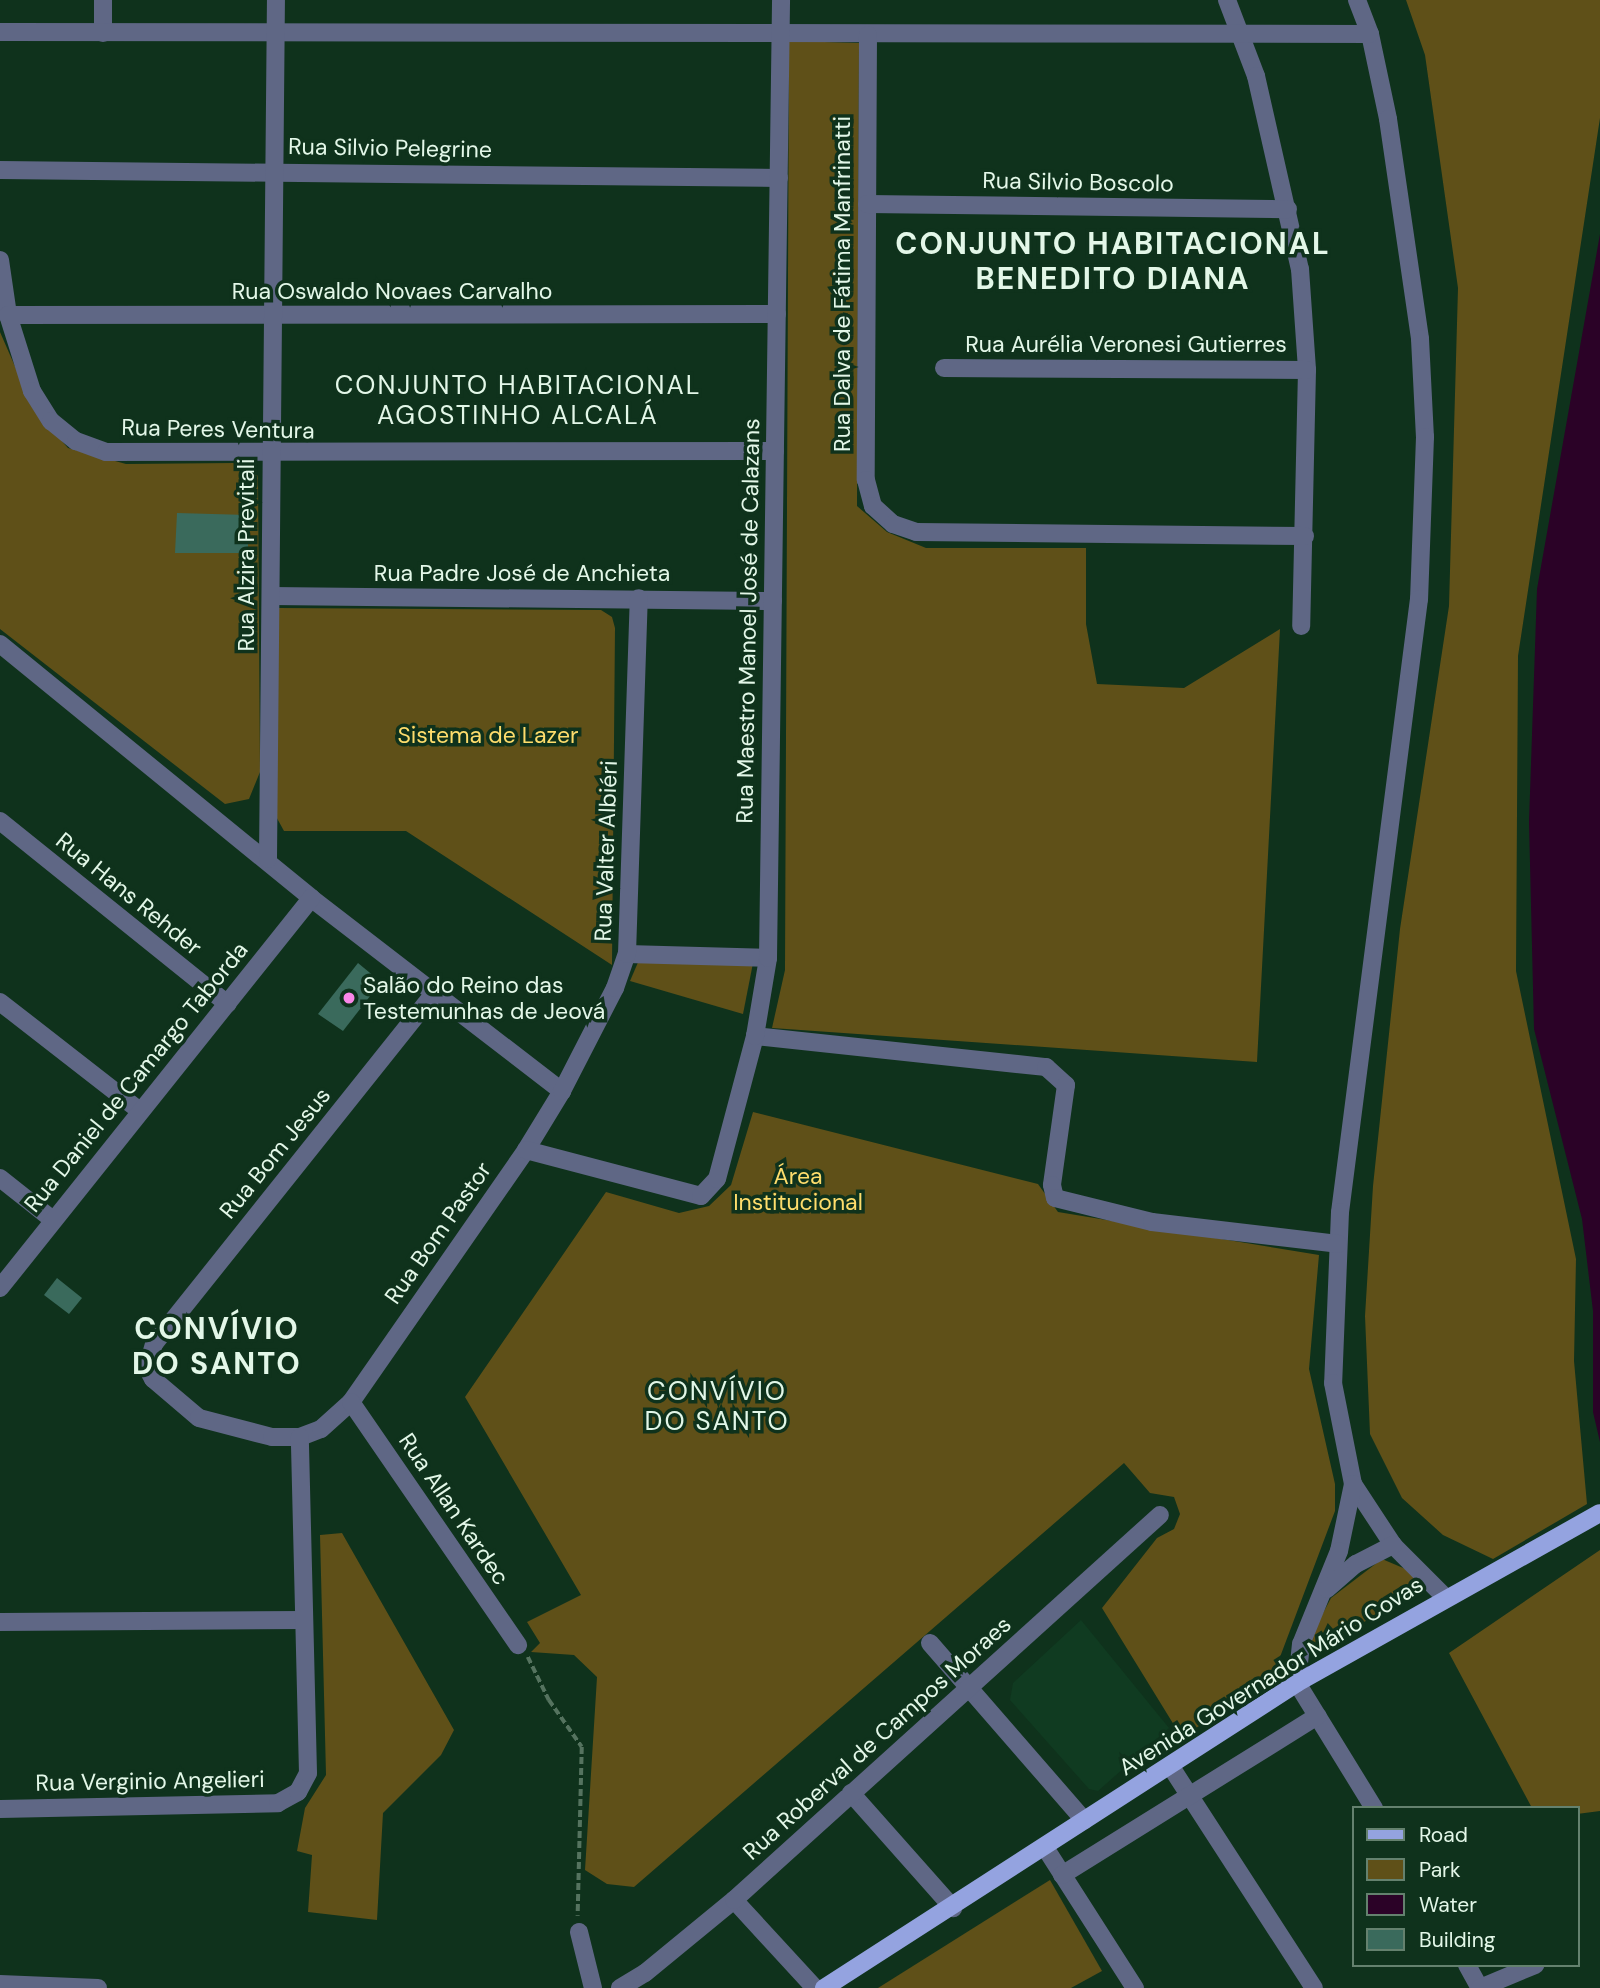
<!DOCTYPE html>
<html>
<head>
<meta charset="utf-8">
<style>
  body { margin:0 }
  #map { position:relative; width:1600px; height:1988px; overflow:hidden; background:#0f321c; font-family:"DM Sans",sans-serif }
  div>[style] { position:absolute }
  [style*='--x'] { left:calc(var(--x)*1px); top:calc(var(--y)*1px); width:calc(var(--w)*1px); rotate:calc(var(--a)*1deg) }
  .built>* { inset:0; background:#103b21 }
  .green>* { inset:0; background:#5f5018 }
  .water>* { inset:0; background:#2b0227 }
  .building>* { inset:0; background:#3a6a5c }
  .path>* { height:3.5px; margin-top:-1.75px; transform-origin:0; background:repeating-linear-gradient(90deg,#55735f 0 7px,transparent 0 10.5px) }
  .minor>* { height:18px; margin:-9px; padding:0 9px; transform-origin:9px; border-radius:9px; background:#5f6785 }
  .major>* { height:18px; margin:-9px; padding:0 9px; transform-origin:9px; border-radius:9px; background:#94a3e0 }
  .dots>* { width:19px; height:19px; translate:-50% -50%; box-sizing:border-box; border:4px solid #0f321c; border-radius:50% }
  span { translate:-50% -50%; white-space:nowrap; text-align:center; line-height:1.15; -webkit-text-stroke:7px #0f321c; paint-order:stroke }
  .street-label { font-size:23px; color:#e3f7e8 }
  .park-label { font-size:23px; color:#fedd6c }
  .poi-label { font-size:23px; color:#e3f7e8 }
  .left { translate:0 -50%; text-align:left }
  .quarter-label { font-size:26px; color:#e3f7e8; letter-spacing:2px }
  .district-label { font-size:30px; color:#e3f7e8; font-weight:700; letter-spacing:2px }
  .legend { position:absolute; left:1352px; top:1806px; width:228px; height:161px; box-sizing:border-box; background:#0f321c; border:2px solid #64816e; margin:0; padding:9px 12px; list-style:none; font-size:21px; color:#e3f7e8 }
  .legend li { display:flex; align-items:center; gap:14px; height:35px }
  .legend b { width:35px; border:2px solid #64816e }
</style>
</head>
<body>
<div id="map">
  <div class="built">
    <i style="clip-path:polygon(1081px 1620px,1169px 1728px,1098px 1791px,1089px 1789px,1010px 1700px,1013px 1683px)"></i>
  </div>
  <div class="green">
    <i style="clip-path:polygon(1406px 0,1600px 0,1600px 118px,1518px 656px,1516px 971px,1576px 1259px,1574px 1361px,1587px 1504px,1493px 1559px,1443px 1535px,1402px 1498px,1370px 1434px,1365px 1316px,1373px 1186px,1400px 929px,1449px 606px,1458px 288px,1425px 55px)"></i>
    <i style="clip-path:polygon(789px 41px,859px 43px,857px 506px,887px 532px,926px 548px,1086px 548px,1086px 624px,1097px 684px,1184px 688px,1280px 629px,1257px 1062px,772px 1028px,785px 970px)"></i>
    <i style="clip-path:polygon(0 332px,34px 410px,68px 448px,126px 464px,234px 463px,247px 465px,258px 476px,260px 772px,249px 799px,225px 804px,0 629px)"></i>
    <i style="clip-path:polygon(279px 608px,601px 610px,612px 617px,615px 628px,612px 965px,406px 831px,284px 831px,273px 811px)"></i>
    <i style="clip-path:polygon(639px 960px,753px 963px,743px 1014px,630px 981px)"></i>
    <i style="clip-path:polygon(753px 1112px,1038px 1184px,1058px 1212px,1319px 1255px,1309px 1369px,1335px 1484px,1335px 1511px,1274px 1673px,1182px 1738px,1102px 1608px,1157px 1538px,1174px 1529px,1180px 1514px,1174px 1497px,1150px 1493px,1124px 1463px,634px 1887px,607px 1884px,585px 1870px,597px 1677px,574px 1655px,531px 1652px,540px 1643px,527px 1622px,581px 1595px,465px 1397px,606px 1192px,679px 1213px,709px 1206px,731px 1185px)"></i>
    <i style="clip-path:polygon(342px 1533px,454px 1730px,441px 1755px,383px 1813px,377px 1920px,308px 1912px,312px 1855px,297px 1851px,305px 1808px,326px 1775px,320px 1535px)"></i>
    <i style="clip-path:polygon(1600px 1550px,1600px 1811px,1577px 1814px,1577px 1808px,1532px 1808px,1449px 1653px)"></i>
    <i style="clip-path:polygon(1382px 1559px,1415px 1573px,1421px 1584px,1418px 1593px,1308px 1652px,1313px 1632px,1331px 1598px)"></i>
    <i style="clip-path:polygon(1050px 1880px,1102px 1971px,1071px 1988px,878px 1988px)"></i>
  </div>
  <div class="water">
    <i style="clip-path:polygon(1600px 234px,1600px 1442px,1593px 1412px,1593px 1311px,1582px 1219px,1534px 1029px,1529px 822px,1537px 589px)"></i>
  </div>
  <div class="building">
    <i style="clip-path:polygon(177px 513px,248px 515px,248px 553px,175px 553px)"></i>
    <i style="clip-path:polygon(358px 963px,381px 982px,343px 1031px,318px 1014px)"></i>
    <i style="clip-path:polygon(57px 1278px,82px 1298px,69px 1314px,44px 1295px)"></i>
  </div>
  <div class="path">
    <i style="--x:528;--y:1657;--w:48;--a:64"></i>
    <i style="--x:549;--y:1700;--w:57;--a:54.9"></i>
    <i style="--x:582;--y:1747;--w:169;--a:91.4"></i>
  </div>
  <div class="minor">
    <i style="--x:103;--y:0;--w:33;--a:90"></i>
    <i style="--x:1227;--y:0;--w:81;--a:69.1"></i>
    <i style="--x:1256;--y:76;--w:198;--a:77.2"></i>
    <i style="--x:1300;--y:269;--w:101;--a:86"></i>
    <i style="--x:1307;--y:370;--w:256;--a:91.3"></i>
    <i style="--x:1357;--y:0;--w:36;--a:69"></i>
    <i style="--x:1370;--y:34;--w:87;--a:78"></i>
    <i style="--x:1388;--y:119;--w:222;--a:81.7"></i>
    <i style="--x:1420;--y:339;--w:98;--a:87.1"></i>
    <i style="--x:1425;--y:437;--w:162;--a:92.1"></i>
    <i style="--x:1419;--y:599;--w:618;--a:97.34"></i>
    <i style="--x:1340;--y:1212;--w:171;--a:92.3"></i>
    <i style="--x:1333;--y:1383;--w:103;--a:78.8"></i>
    <i style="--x:1353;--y:1484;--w:73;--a:56.7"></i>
    <i style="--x:1393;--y:1545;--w:75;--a:45"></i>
    <i style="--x:0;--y:32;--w:1370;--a:0.08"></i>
    <i style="--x:868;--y:35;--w:445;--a:90.3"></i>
    <i style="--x:866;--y:480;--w:27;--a:75"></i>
    <i style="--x:873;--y:506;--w:27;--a:42"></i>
    <i style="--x:893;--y:524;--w:24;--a:19"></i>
    <i style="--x:916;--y:532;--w:389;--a:0.6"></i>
    <i style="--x:0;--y:170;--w:779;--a:0.59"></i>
    <i style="--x:867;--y:204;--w:421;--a:0.7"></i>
    <i style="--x:0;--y:260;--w:56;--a:81.7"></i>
    <i style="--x:8;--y:315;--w:80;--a:72.5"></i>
    <i style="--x:32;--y:391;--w:36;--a:58"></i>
    <i style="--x:51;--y:421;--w:32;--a:39"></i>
    <i style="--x:76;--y:441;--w:32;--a:20"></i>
    <i style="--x:106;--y:452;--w:669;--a:-0.09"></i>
    <i style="--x:8;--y:315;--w:769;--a:-0.07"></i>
    <i style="--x:944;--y:368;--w:363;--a:0.3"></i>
    <i style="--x:271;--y:596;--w:502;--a:0.57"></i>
    <i style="--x:0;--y:644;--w:402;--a:39.2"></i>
    <i style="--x:311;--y:898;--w:317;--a:37.6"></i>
    <i style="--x:0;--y:821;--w:292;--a:38.8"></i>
    <i style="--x:268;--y:859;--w:859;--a:-89.47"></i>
    <i style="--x:627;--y:954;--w:141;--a:1.6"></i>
    <i style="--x:435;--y:992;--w:450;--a:128.6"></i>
    <i style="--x:154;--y:1344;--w:25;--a:106"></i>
    <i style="--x:147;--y:1368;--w:13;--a:61"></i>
    <i style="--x:153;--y:1379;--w:60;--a:40.3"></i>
    <i style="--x:199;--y:1418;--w:75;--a:14.6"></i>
    <i style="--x:272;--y:1437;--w:28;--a:0"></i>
    <i style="--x:300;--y:1437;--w:22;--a:-21"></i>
    <i style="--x:321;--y:1429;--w:40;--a:-42"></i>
    <i style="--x:351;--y:1402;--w:307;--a:-55.2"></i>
    <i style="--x:526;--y:1150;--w:69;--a:-58.6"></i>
    <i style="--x:562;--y:1091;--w:116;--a:-62.8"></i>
    <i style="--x:615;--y:988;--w:36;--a:-71"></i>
    <i style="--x:627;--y:954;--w:356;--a:-88.1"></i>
    <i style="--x:0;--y:1002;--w:177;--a:37.9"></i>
    <i style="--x:755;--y:1036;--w:293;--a:6.1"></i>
    <i style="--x:1046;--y:1067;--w:27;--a:42"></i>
    <i style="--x:1066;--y:1085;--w:101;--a:98"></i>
    <i style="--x:1052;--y:1185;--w:13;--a:77"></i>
    <i style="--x:1055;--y:1198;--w:100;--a:13.9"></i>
    <i style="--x:1152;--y:1222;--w:187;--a:6.7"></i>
    <i style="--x:526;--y:1150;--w:181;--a:14.7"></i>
    <i style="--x:701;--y:1196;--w:23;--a:-47"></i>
    <i style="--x:717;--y:1179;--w:148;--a:-75.1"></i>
    <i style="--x:755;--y:1036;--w:79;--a:-80.5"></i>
    <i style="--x:768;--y:958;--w:958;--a:-89.22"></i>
    <i style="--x:0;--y:1178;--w:68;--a:38.4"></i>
    <i style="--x:0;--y:1288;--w:499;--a:-51.4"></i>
    <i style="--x:351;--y:1402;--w:295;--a:55.5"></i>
    <i style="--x:1353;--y:1484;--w:68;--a:101.8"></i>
    <i style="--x:1339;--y:1551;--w:100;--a:112.2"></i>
    <i style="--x:1301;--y:1644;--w:39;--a:96"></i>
    <i style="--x:1297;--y:1683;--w:147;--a:58.4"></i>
    <i style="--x:1327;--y:1589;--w:38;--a:-41"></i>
    <i style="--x:1356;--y:1564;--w:42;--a:-27.2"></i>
    <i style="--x:0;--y:1622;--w:304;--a:-0.4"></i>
    <i style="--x:930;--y:1643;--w:235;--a:49"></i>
    <i style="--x:1171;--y:1767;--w:263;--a:57.1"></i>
    <i style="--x:851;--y:1793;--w:154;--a:48.4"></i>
    <i style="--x:0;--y:1809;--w:278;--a:-1.2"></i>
    <i style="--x:278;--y:1803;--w:23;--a:-29"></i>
    <i style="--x:298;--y:1792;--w:21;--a:-62"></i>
    <i style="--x:308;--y:1773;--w:336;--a:-91.4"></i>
    <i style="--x:1046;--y:1849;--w:165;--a:57.4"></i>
    <i style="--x:1062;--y:1875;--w:301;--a:-31.9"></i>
    <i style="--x:734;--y:1900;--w:120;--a:47.4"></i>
    <i style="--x:579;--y:1932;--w:58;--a:76"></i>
    <i style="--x:1467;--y:1965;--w:26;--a:61"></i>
    <i style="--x:0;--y:1984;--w:98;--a:2.3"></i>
    <i style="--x:620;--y:1988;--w:29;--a:-31"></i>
    <i style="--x:645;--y:1973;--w:115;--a:-39.4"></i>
    <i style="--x:734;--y:1900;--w:574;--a:-42.11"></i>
    <i style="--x:1480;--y:1988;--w:60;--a:-22.7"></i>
  </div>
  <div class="major">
    <i style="--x:824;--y:1988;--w:563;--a:-32.81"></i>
    <i style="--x:1297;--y:1683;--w:347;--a:-29.3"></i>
  </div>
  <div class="dots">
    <i style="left:349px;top:998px;background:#fa87e8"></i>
  </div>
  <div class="street-label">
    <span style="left:390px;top:148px;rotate:1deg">Rua Silvio Pelegrine</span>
    <span style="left:1078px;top:182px;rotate:1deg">Rua Silvio Boscolo</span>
    <span style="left:842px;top:284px;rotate:-90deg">Rua Dalva de Fátima Manfrinatti</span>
    <span style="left:392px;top:291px">Rua Oswaldo Novaes Carvalho</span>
    <span style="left:1126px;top:344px">Rua Aurélia Veronesi Gutierres</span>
    <span style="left:218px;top:429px;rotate:1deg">Rua Peres Ventura</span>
    <span style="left:246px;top:555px;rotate:-90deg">Rua Alzira Previtali</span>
    <span style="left:522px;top:573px">Rua Padre José de Anchieta</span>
    <span style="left:748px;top:621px;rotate:-89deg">Rua Maestro Manoel José de Calazans</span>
    <span style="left:606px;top:851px;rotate:-88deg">Rua Valter Albiéri</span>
    <span style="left:129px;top:894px;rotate:39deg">Rua Hans Rehder</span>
    <span style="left:136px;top:1077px;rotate:-51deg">Rua Daniel de Camargo Taborda</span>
    <span style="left:275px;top:1153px;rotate:-51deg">Rua Bom Jesus</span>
    <span style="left:438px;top:1233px;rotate:-55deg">Rua Bom Pastor</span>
    <span style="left:454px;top:1509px;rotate:56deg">Rua Allan Kardec</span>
    <span style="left:1271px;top:1676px;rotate:-32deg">Avenida Governador Mário Covas</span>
    <span style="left:877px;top:1738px;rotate:-42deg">Rua Roberval de Campos Moraes</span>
    <span style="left:150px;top:1781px;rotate:-1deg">Rua Verginio Angelieri</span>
  </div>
  <div class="park-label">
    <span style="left:488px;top:735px">Sistema de Lazer</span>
    <span style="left:798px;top:1189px">Área<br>Institucional</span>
  </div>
  <div class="poi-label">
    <span class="left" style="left:363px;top:998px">Salão do Reino das<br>Testemunhas de Jeová</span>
  </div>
  <div class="quarter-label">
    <span style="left:518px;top:401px">CONJUNTO HABITACIONAL<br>AGOSTINHO ALCALÁ</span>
    <span style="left:717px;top:1407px">CONVÍVIO<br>DO SANTO</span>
  </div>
  <div class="district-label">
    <span style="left:1113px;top:261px">CONJUNTO HABITACIONAL<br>BENEDITO DIANA</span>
    <span style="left:217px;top:1346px">CONVÍVIO<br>DO SANTO</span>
  </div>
  <ul class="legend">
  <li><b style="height:9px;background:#94a3e0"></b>Road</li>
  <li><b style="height:19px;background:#5f5018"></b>Park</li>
  <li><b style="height:19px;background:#2b0227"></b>Water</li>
  <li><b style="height:19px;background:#3a6a5c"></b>Building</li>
  </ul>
</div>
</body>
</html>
